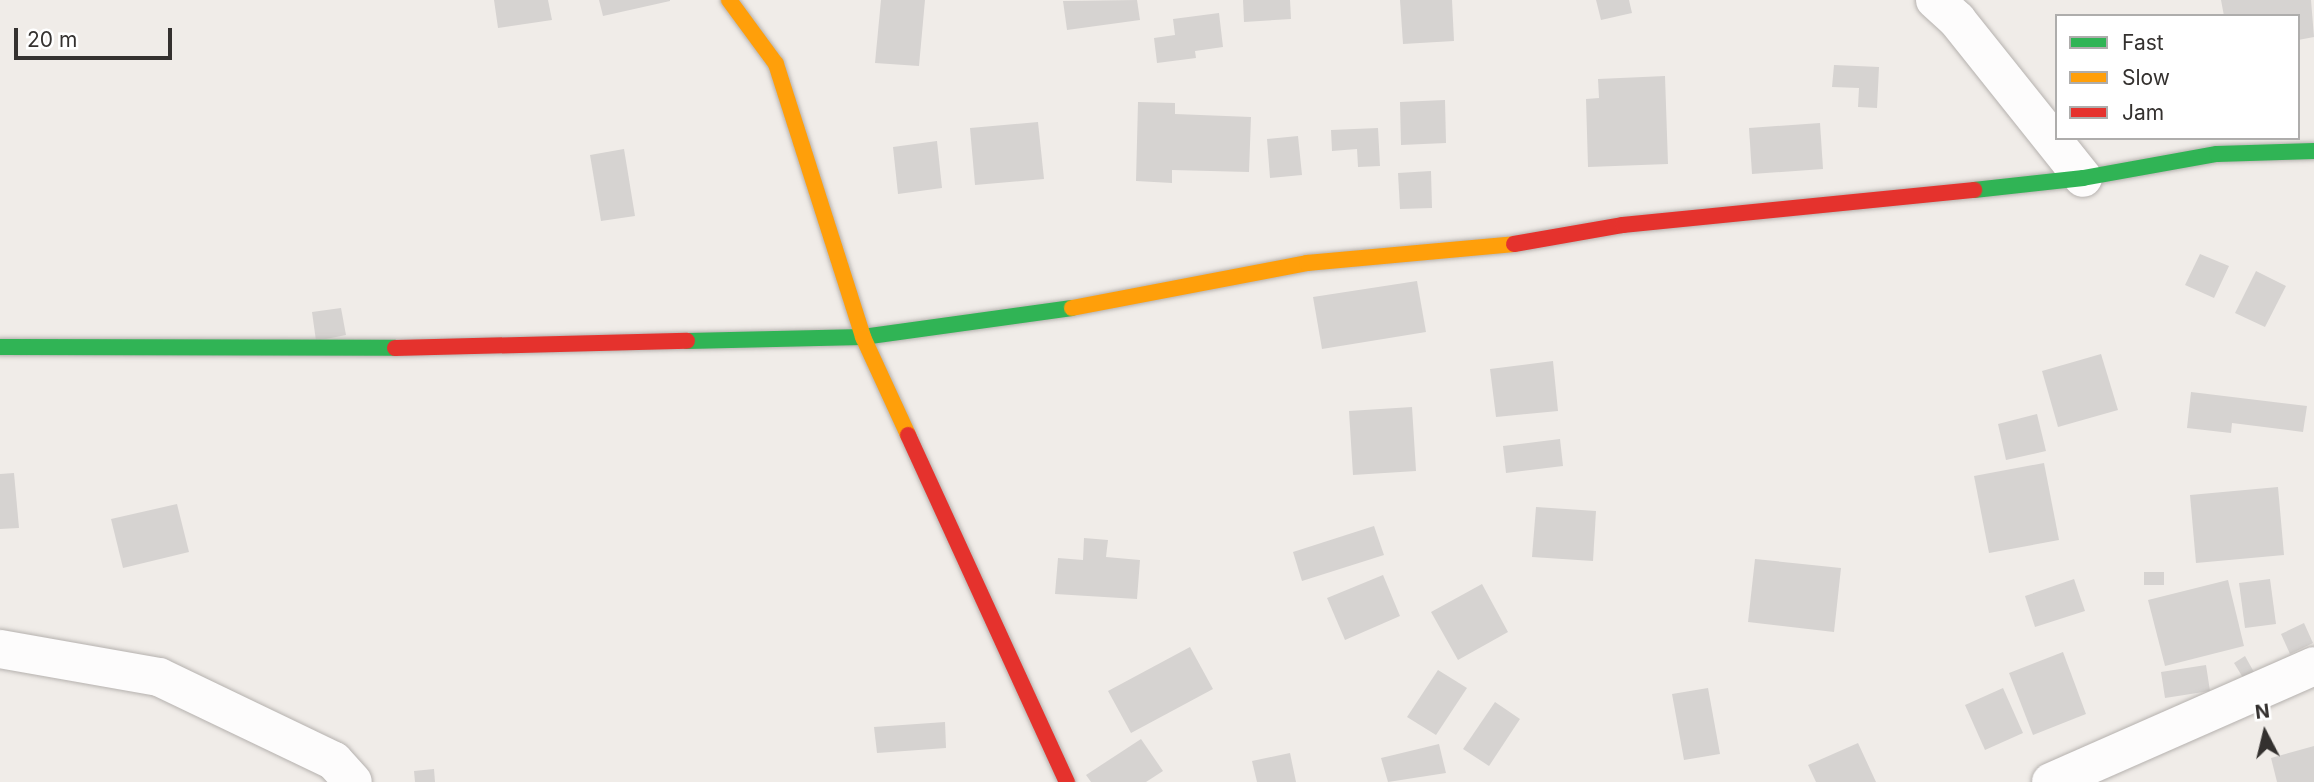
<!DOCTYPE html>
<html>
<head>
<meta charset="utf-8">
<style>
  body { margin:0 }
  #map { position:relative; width:2314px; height:782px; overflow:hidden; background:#f0ece8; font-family:Inter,sans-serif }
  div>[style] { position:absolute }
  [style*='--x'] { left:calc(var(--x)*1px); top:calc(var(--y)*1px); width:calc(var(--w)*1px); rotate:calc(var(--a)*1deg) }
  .building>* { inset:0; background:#d6d3d1 }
  .roads { filter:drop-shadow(0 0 2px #b5b1ae) drop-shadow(0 0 2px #b5b1ae) }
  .street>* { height:38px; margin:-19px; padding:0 19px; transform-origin:19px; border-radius:19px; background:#fdfcfc }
  .fast>* { height:16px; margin:-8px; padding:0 8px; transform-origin:8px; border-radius:8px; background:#30b455 }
  .slow>* { height:16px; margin:-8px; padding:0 8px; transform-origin:8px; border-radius:8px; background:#ff9f0a }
  .jam>* { height:16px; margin:-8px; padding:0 8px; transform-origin:8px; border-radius:8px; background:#e5322d }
  span { translate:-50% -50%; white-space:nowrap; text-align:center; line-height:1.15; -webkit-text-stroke:6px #fff; paint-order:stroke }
  .legend { position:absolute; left:2055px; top:14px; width:245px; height:126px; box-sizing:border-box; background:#fff; border:2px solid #aeadac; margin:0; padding:9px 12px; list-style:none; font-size:21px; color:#34312f }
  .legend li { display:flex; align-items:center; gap:14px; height:35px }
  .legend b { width:35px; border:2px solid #aeadac }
  .north { position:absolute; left:2230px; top:698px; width:70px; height:70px; -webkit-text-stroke:5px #fff; paint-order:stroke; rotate:353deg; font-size:19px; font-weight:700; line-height:28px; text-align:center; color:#34312f }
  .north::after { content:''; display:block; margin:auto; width:24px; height:32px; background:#34312f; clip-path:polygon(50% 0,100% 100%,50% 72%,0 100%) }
  .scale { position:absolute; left:14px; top:28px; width:158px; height:32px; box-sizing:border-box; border:4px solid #34312f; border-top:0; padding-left:9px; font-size:21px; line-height:24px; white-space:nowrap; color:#34312f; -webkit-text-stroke:5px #fff; paint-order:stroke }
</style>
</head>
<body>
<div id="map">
  <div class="building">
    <i style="clip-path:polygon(494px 0,548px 0,552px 20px,498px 28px)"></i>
    <i style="clip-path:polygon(599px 0,670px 0,670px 1px,603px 16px)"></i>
    <i style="clip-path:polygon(881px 0,925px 0,919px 66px,875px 63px)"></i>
    <i style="clip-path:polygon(1137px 0,1140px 20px,1067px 30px,1063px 1px)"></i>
    <i style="clip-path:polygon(1243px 0,1290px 0,1291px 19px,1244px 22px)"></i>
    <i style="clip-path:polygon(1400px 0,1452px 0,1454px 41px,1403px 44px)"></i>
    <i style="clip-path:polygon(1596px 0,1629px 0,1632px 13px,1601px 20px)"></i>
    <i style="clip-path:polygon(2221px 0,2311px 0,2314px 37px,2298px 40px,2298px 16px,2224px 16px)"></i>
    <i style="clip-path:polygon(1219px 13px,1223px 47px,1195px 51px,1196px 58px,1157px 63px,1154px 38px,1175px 35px,1173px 19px)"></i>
    <i style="clip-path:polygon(1834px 65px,1879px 67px,1877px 108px,1858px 107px,1859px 88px,1832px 87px)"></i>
    <i style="clip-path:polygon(1665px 76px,1668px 164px,1588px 167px,1586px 99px,1599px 98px,1598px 79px)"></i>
    <i style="clip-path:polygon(1445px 100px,1446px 143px,1401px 145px,1400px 102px)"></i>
    <i style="clip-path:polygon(1138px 102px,1175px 103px,1175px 114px,1251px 117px,1249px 172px,1172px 170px,1172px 183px,1136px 181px)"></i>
    <i style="clip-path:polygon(1038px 122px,1044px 179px,975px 185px,970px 128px)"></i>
    <i style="clip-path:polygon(1820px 123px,1823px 169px,1752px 174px,1749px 128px)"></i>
    <i style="clip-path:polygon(1378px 128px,1380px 166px,1358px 167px,1357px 149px,1332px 151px,1331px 130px)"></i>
    <i style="clip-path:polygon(1298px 136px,1302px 175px,1270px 178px,1267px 139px)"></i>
    <i style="clip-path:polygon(937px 141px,942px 188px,898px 194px,893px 147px)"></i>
    <i style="clip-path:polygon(624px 149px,635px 216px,601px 221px,590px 155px)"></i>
    <i style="clip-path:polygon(1431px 171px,1432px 208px,1400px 209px,1398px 173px)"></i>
    <i style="clip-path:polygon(2200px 254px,2229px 266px,2214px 298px,2185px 285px)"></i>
    <i style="clip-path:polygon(2256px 271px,2286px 286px,2265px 327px,2235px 313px)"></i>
    <i style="clip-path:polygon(1417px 281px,1426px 332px,1322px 349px,1313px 297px)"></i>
    <i style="clip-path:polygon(341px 308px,346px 335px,316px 341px,312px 312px)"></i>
    <i style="clip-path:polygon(2101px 354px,2118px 410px,2058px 427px,2042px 371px)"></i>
    <i style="clip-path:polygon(1553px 361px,1558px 411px,1496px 417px,1490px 369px)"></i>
    <i style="clip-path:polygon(2191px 392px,2307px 406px,2303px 432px,2232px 423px,2231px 433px,2187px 428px)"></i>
    <i style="clip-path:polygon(1412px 407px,1416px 471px,1353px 475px,1349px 411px)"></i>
    <i style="clip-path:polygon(2037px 414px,2046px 451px,2006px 460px,1998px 424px)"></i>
    <i style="clip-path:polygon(1560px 439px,1563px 466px,1506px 473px,1503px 446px)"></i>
    <i style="clip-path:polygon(2044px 463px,2059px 540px,1989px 553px,1974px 476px)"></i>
    <i style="clip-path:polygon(14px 473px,19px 528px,0 529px,0 474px)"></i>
    <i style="clip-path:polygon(2278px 487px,2284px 555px,2196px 563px,2190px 495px)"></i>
    <i style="clip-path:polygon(177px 504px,189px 552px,123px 568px,111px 519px)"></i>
    <i style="clip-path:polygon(1536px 507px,1596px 511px,1593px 561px,1532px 557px)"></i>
    <i style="clip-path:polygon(1374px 526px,1384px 555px,1302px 581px,1293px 552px)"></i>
    <i style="clip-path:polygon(1084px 538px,1108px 540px,1106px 557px,1140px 560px,1137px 599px,1055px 594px,1058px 558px,1083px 560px)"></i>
    <i style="clip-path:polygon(1755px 559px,1841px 568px,1834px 632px,1748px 622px)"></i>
    <i style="clip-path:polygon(2144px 572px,2164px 572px,2164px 585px,2144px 585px)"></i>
    <i style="clip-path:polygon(1383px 575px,1400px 616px,1345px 640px,1327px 598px)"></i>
    <i style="clip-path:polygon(2074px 579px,2085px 611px,2035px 627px,2025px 596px)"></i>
    <i style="clip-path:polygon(2270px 579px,2276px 624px,2245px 628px,2239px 583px)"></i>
    <i style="clip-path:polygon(2228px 580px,2244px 646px,2165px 666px,2148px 600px)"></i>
    <i style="clip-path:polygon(1482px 584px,1508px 632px,1458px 660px,1431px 612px)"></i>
    <i style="clip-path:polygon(2304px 623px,2313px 643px,2290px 654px,2281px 634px)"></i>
    <i style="clip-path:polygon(1190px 647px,1213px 689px,1131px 733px,1108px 691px)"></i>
    <i style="clip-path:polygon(2063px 652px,2086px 714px,2033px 735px,2009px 673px)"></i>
    <i style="clip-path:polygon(2245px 656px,2255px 674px,2245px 681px,2234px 663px)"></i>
    <i style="clip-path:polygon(2206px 665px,2210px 691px,2165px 698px,2161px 672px)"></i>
    <i style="clip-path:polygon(1438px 670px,1467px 688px,1436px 735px,1407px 717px)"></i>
    <i style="clip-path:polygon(1708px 688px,1720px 754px,1684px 760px,1672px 694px)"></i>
    <i style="clip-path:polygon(2003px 688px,2023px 733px,1985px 750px,1965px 705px)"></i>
    <i style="clip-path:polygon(1495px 702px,1520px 719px,1489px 766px,1463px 749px)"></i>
    <i style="clip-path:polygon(945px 722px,946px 748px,877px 753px,874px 727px)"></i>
    <i style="clip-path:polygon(1141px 739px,1163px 771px,1146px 782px,1091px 782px,1086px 775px)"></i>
    <i style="clip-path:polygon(1858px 743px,1876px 782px,1816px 782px,1808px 765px)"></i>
    <i style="clip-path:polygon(1439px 744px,1446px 773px,1388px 782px,1381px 758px)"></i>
    <i style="clip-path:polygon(2314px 746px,2314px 782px,2277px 782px,2271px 758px)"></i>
    <i style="clip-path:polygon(1290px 753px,1296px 782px,1257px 782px,1252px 761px)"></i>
    <i style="clip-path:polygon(434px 769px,435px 782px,415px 782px,414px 771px)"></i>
  </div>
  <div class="roads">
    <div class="street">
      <i style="--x:1935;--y:0;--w:30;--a:42"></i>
      <i style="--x:1957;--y:20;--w:202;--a:51.4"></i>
      <i style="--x:0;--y:649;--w:161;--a:10"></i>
      <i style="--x:159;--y:677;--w:194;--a:25.6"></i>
      <i style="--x:334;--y:761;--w:28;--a:48"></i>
      <i style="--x:2051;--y:782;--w:287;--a:-23.8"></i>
    </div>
    <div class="fast">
      <i style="--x:1974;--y:190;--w:110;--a:-6.3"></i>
      <i style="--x:2083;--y:178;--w:136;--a:-10.2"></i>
      <i style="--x:2217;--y:154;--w:97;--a:-1.8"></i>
      <i style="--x:687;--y:341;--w:176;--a:-1.3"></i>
      <i style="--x:863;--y:337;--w:211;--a:-7.9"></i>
      <i style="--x:0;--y:347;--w:395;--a:0.1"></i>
    </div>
    <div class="slow">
      <i style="--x:729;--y:0;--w:79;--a:53.7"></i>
      <i style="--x:776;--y:64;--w:287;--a:72.3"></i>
      <i style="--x:863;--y:337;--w:108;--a:65.3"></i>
      <i style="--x:1072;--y:308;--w:239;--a:-10.8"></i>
      <i style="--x:1307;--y:263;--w:208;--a:-5.2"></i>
    </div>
    <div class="jam">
      <i style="--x:1514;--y:244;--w:111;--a:-9.9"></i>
      <i style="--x:1623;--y:225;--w:353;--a:-5.7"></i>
      <i style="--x:395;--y:348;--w:292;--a:-1.4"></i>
      <i style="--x:908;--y:435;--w:382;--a:65.4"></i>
    </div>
  </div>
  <ul class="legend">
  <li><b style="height:9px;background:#30b455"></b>Fast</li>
  <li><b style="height:9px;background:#ff9f0a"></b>Slow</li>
  <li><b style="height:9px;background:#e5322d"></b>Jam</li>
  </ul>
  <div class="north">N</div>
  <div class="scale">20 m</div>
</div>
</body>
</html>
